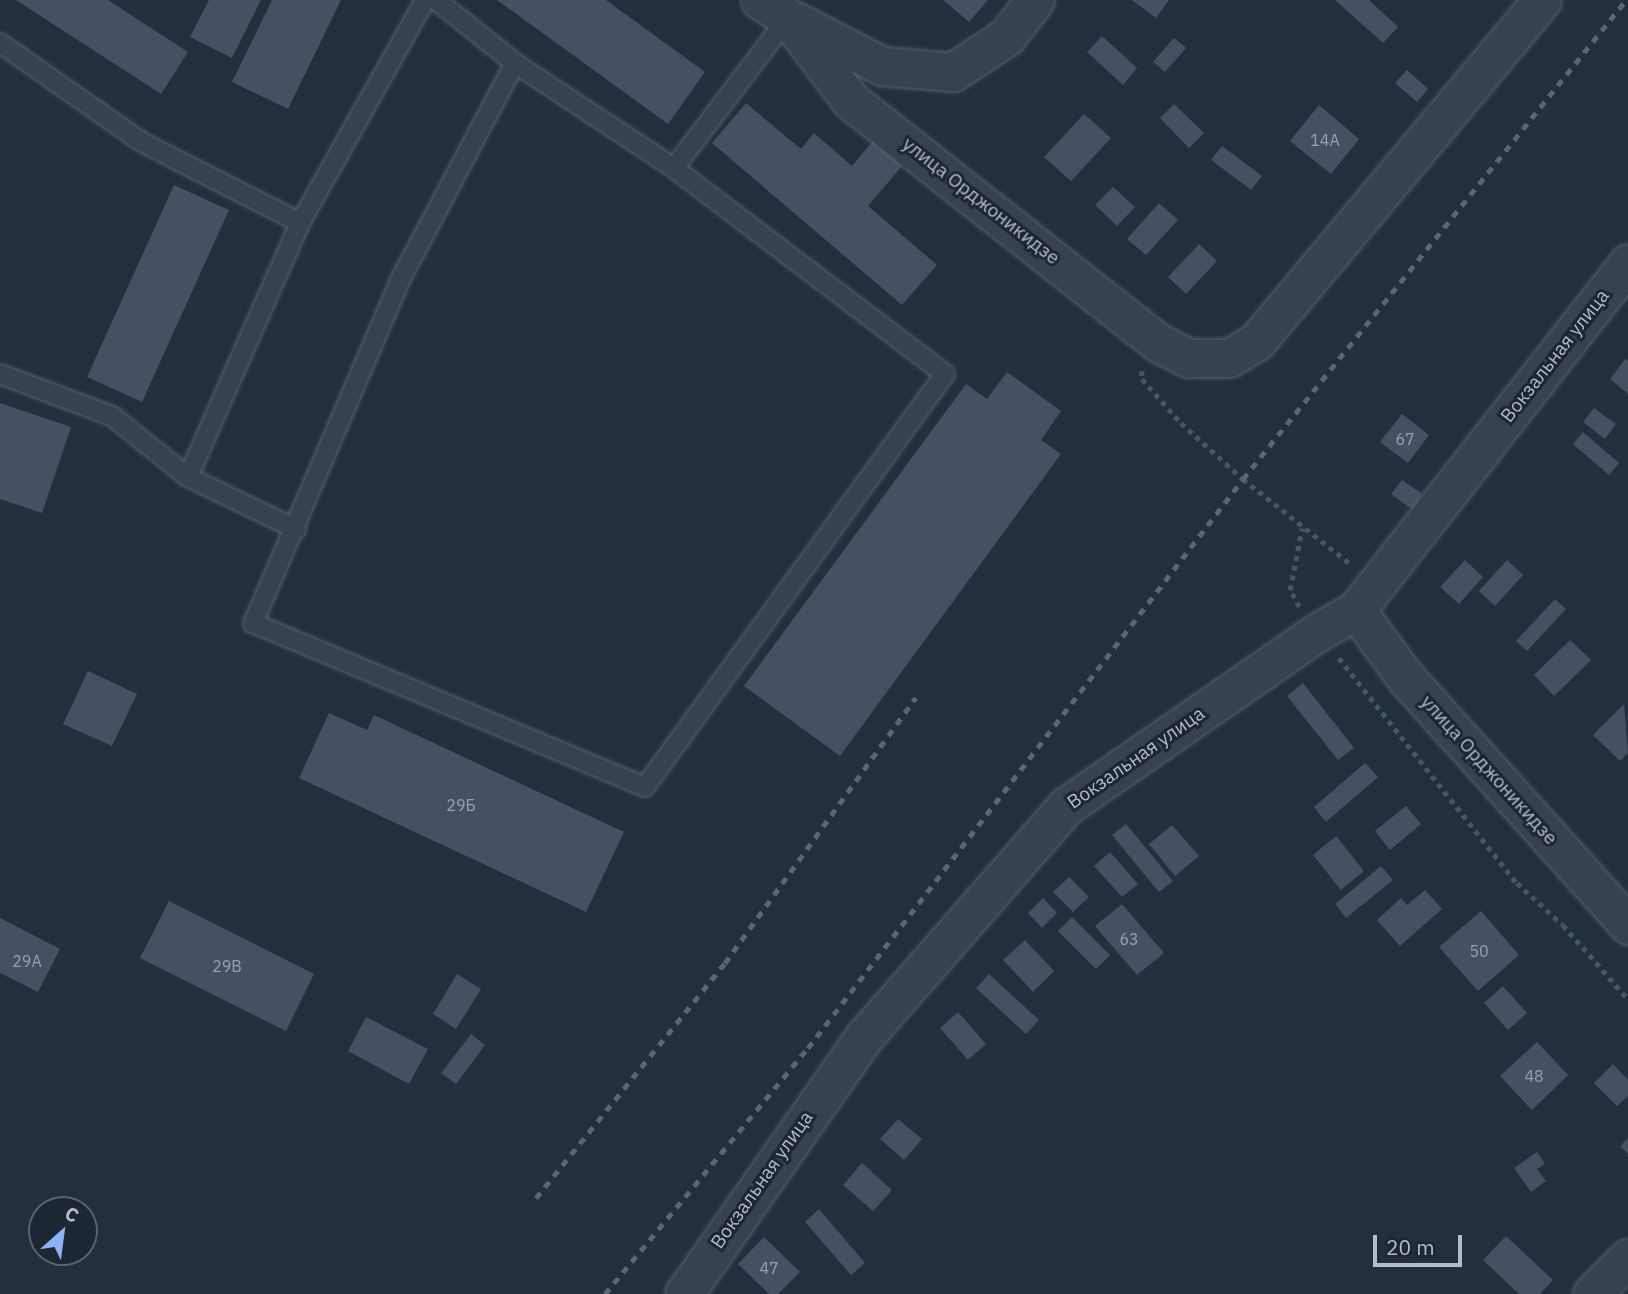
<!DOCTYPE html>
<html>
<head>
<meta charset="utf-8">
<style>
  body { margin:0 }
  #map { position:relative; width:1628px; height:1294px; overflow:hidden; background:#242f3e; font-family:"IBM Plex Sans",sans-serif }
  div>[style] { position:absolute }
  [style*='--x'] { left:calc(var(--x)*1px); top:calc(var(--y)*1px); width:calc(var(--w)*1px); rotate:calc(var(--a)*1deg) }
  .building>* { inset:0; background:#455162 }
  .path>* { height:4.5px; margin-top:-2.25px; transform-origin:0; background:repeating-linear-gradient(90deg,#44595c 0 5px,transparent 0 10px) }
  .roads { filter:drop-shadow(0 0 2px #565f6c) drop-shadow(0 0 2px #565f6c) }
  .lane>* { height:18px; margin:-9px; padding:0 9px; transform-origin:9px; border-radius:9px; background:#38414e }
  .street>* { height:37px; margin:-18.5px; padding:0 18.5px; transform-origin:18.5px; border-radius:18.5px; background:#38414e }
  .rail>* { height:5px; margin-top:-2.5px; transform-origin:0; background:repeating-linear-gradient(90deg,#5a6575 0 7px,transparent 0 14px) }
  span { translate:-50% -50%; white-space:nowrap; text-align:center; line-height:1.15; -webkit-text-stroke:6px #1d2633; paint-order:stroke }
  .number-label { font-size:16px; color:#98a1af }
  .number-label span { -webkit-text-stroke-width:0 }
  .street-label { font-size:19px; color:#b4bcc9 }
  .north { position:absolute; left:28px; top:1196px; width:70px; height:70px; box-sizing:border-box; background:#1d2633; border:2px solid #59626f; border-radius:50%; rotate:28deg; font-size:19px; font-weight:700; line-height:28px; text-align:center; color:#b4bcc9 }
  .north::after { content:''; display:block; margin:auto; width:24px; height:32px; background:#8ab4f8; clip-path:polygon(50% 0,100% 100%,50% 72%,0 100%) }
  .scale { position:absolute; left:1373px; top:1235px; width:89px; height:32px; box-sizing:border-box; border:4px solid #b4bcc9; border-top:0; padding-left:9px; font-size:21px; line-height:24px; white-space:nowrap; color:#b4bcc9; -webkit-text-stroke:5px #1d2633; paint-order:stroke }
</style>
</head>
<body>
<div id="map">
  <div class="building">
    <i style="clip-path:polygon(16px 0,108px 0,188px 52px,161px 94px)"></i>
    <i style="clip-path:polygon(209px 0,261px 0,232px 58px,190px 37px)"></i>
    <i style="clip-path:polygon(272px 0,341px 0,288px 109px,232px 82px)"></i>
    <i style="clip-path:polygon(497px 0,606px 0,705px 72px,668px 124px)"></i>
    <i style="clip-path:polygon(943px 0,988px 0,969px 22px)"></i>
    <i style="clip-path:polygon(1132px 0,1169px 0,1156px 18px)"></i>
    <i style="clip-path:polygon(1335px 0,1369px 0,1398px 27px,1383px 43px)"></i>
    <i style="clip-path:polygon(1102px 36px,1137px 68px,1123px 85px,1087px 52px)"></i>
    <i style="clip-path:polygon(1174px 38px,1186px 48px,1165px 72px,1153px 62px)"></i>
    <i style="clip-path:polygon(1407px 70px,1428px 89px,1417px 102px,1395px 83px)"></i>
    <i style="clip-path:polygon(746px 103px,801px 149px,814px 133px,852px 166px,873px 141px,902px 166px,868px 206px,937px 265px,902px 305px,712px 143px)"></i>
    <i style="clip-path:polygon(1174px 104px,1204px 133px,1189px 148px,1160px 118px)"></i>
    <i style="clip-path:polygon(1319px 105px,1359px 139px,1331px 174px,1290px 141px)"></i>
    <i style="clip-path:polygon(1084px 114px,1111px 138px,1071px 181px,1044px 157px)"></i>
    <i style="clip-path:polygon(1222px 146px,1262px 176px,1251px 190px,1211px 160px)"></i>
    <i style="clip-path:polygon(174px 185px,229px 210px,142px 402px,87px 377px)"></i>
    <i style="clip-path:polygon(1113px 187px,1135px 207px,1117px 226px,1095px 205px)"></i>
    <i style="clip-path:polygon(1159px 203px,1178px 220px,1146px 255px,1127px 239px)"></i>
    <i style="clip-path:polygon(1199px 244px,1217px 261px,1186px 294px,1168px 277px)"></i>
    <i style="clip-path:polygon(1625px 359px,1628px 361px,1628px 394px,1610px 379px)"></i>
    <i style="clip-path:polygon(1007px 372px,1061px 411px,1041px 440px,1061px 454px,840px 756px,744px 686px,966px 384px,987px 399px)"></i>
    <i style="clip-path:polygon(0 403px,71px 427px,42px 513px,0 499px)"></i>
    <i style="clip-path:polygon(1594px 408px,1616px 424px,1605px 439px,1583px 422px)"></i>
    <i style="clip-path:polygon(1402px 414px,1429px 435px,1408px 463px,1380px 442px)"></i>
    <i style="clip-path:polygon(1583px 432px,1619px 463px,1609px 475px,1573px 444px)"></i>
    <i style="clip-path:polygon(1402px 480px,1421px 493px,1416px 512px,1391px 494px)"></i>
    <i style="clip-path:polygon(1465px 560px,1483px 577px,1459px 604px,1440px 587px)"></i>
    <i style="clip-path:polygon(1507px 560px,1523px 575px,1495px 606px,1479px 591px)"></i>
    <i style="clip-path:polygon(1555px 599px,1566px 609px,1527px 651px,1516px 641px)"></i>
    <i style="clip-path:polygon(1570px 640px,1591px 660px,1554px 696px,1534px 675px)"></i>
    <i style="clip-path:polygon(88px 671px,137px 694px,112px 746px,63px 724px)"></i>
    <i style="clip-path:polygon(1303px 683px,1354px 748px,1338px 760px,1287px 696px)"></i>
    <i style="clip-path:polygon(1624px 704px,1628px 753px,1620px 761px,1593px 735px)"></i>
    <i style="clip-path:polygon(329px 713px,367px 730px,374px 715px,624px 832px,586px 912px,299px 778px)"></i>
    <i style="clip-path:polygon(1365px 763px,1378px 777px,1326px 822px,1314px 807px)"></i>
    <i style="clip-path:polygon(1406px 806px,1421px 824px,1390px 850px,1375px 831px)"></i>
    <i style="clip-path:polygon(1126px 824px,1173px 881px,1159px 892px,1112px 835px)"></i>
    <i style="clip-path:polygon(1172px 825px,1199px 856px,1175px 876px,1149px 844px)"></i>
    <i style="clip-path:polygon(1336px 836px,1364px 871px,1341px 890px,1313px 855px)"></i>
    <i style="clip-path:polygon(1110px 852px,1138px 884px,1122px 897px,1094px 866px)"></i>
    <i style="clip-path:polygon(1381px 866px,1393px 880px,1346px 918px,1335px 904px)"></i>
    <i style="clip-path:polygon(1069px 877px,1089px 897px,1073px 912px,1053px 892px)"></i>
    <i style="clip-path:polygon(1425px 890px,1442px 909px,1400px 946px,1377px 920px,1401px 898px,1407px 905px)"></i>
    <i style="clip-path:polygon(1043px 898px,1057px 913px,1042px 928px,1028px 913px)"></i>
    <i style="clip-path:polygon(169px 901px,314px 974px,286px 1031px,140px 958px)"></i>
    <i style="clip-path:polygon(1122px 904px,1164px 953px,1137px 975px,1095px 926px)"></i>
    <i style="clip-path:polygon(1481px 911px,1519px 955px,1478px 991px,1439px 947px)"></i>
    <i style="clip-path:polygon(1072px 917px,1110px 955px,1096px 969px,1058px 931px)"></i>
    <i style="clip-path:polygon(0 918px,60px 949px,38px 992px,0 973px)"></i>
    <i style="clip-path:polygon(1025px 940px,1054px 971px,1033px 992px,1003px 960px)"></i>
    <i style="clip-path:polygon(457px 974px,481px 989px,456px 1029px,433px 1014px)"></i>
    <i style="clip-path:polygon(989px 974px,1039px 1020px,1026px 1034px,976px 988px)"></i>
    <i style="clip-path:polygon(1503px 986px,1527px 1013px,1508px 1030px,1484px 1003px)"></i>
    <i style="clip-path:polygon(958px 1012px,986px 1044px,968px 1060px,940px 1028px)"></i>
    <i style="clip-path:polygon(366px 1017px,428px 1049px,409px 1084px,348px 1051px)"></i>
    <i style="clip-path:polygon(471px 1034px,485px 1045px,456px 1084px,441px 1073px)"></i>
    <i style="clip-path:polygon(1537px 1042px,1568px 1075px,1532px 1110px,1500px 1076px)"></i>
    <i style="clip-path:polygon(1613px 1064px,1628px 1080px,1628px 1096px,1617px 1106px,1594px 1083px)"></i>
    <i style="clip-path:polygon(898px 1119px,922px 1139px,904px 1160px,880px 1139px)"></i>
    <i style="clip-path:polygon(1628px 1138px,1628px 1154px,1620px 1146px)"></i>
    <i style="clip-path:polygon(1537px 1152px,1545px 1164px,1537px 1169px,1546px 1181px,1531px 1192px,1514px 1168px)"></i>
    <i style="clip-path:polygon(862px 1163px,892px 1190px,873px 1211px,843px 1185px)"></i>
    <i style="clip-path:polygon(819px 1209px,865px 1263px,851px 1275px,805px 1222px)"></i>
    <i style="clip-path:polygon(1506px 1236px,1553px 1280px,1540px 1294px,1519px 1294px,1483px 1260px)"></i>
    <i style="clip-path:polygon(764px 1237px,800px 1272px,778px 1294px,769px 1294px,738px 1264px)"></i>
  </div>
  <div class="path">
    <i style="--x:1142;--y:371;--w:8;--a:90"></i>
    <i style="--x:1142;--y:379;--w:59;--a:48.4"></i>
    <i style="--x:1181;--y:423;--w:84;--a:42.1"></i>
    <i style="--x:1243;--y:479;--w:139;--a:38.3"></i>
    <i style="--x:1299;--y:607;--w:19;--a:-118"></i>
    <i style="--x:1290;--y:590;--w:63;--a:-79"></i>
    <i style="--x:1339;--y:658;--w:287;--a:51.7"></i>
    <i style="--x:1517;--y:883;--w:62;--a:42.4"></i>
    <i style="--x:1563;--y:925;--w:98;--a:48.7"></i>
  </div>
  <div class="roads">
    <div class="lane">
      <i style="--x:436;--y:0;--w:101;--a:38.6"></i>
      <i style="--x:0;--y:43;--w:171;--a:35"></i>
      <i style="--x:140;--y:141;--w:180;--a:27.1"></i>
      <i style="--x:674;--y:168;--w:191;--a:-146.6"></i>
      <i style="--x:515;--y:63;--w:241;--a:117.9"></i>
      <i style="--x:402;--y:276;--w:378;--a:113.2"></i>
      <i style="--x:253;--y:623;--w:425;--a:22.7"></i>
      <i style="--x:645;--y:787;--w:510;--a:-54.01"></i>
      <i style="--x:945;--y:374;--w:340;--a:-142.8"></i>
      <i style="--x:674;--y:168;--w:188;--a:-52.8"></i>
      <i style="--x:0;--y:374;--w:120;--a:20.6"></i>
      <i style="--x:112;--y:416;--w:97;--a:38.8"></i>
      <i style="--x:188;--y:477;--w:120;--a:25.7"></i>
      <i style="--x:188;--y:477;--w:278;--a:-66.2"></i>
      <i style="--x:300;--y:223;--w:256;--a:-60.7"></i>
    </div>
    <div class="street">
      <i style="--x:760;--y:0;--w:33;--a:33"></i>
      <i style="--x:788;--y:18;--w:104;--a:52.8"></i>
      <i style="--x:851;--y:101;--w:392;--a:38.2"></i>
      <i style="--x:1159;--y:343;--w:34;--a:27"></i>
      <i style="--x:1189;--y:358;--w:40;--a:0"></i>
      <i style="--x:1229;--y:358;--w:33;--a:-31"></i>
      <i style="--x:1257;--y:341;--w:444;--a:-50.1"></i>
      <i style="--x:795;--y:21;--w:98;--a:27.3"></i>
      <i style="--x:882;--y:66;--w:71;--a:4.8"></i>
      <i style="--x:953;--y:72;--w:64;--a:-33.4"></i>
      <i style="--x:1006;--y:37;--w:47;--a:-51.9"></i>
      <i style="--x:1356;--y:610;--w:83;--a:53.8"></i>
      <i style="--x:1405;--y:677;--w:334;--a:48"></i>
      <i style="--x:684;--y:1294;--w:314;--a:-55"></i>
      <i style="--x:864;--y:1037;--w:305;--a:-48.8"></i>
      <i style="--x:1065;--y:807;--w:308;--a:-34.7"></i>
      <i style="--x:1318;--y:632;--w:44;--a:-30.1"></i>
      <i style="--x:1356;--y:610;--w:441;--a:-51.9"></i>
      <i style="--x:1592;--y:1294;--w:51;--a:-45"></i>
    </div>
  </div>
  <div class="rail">
    <i style="--x:536;--y:1198;--w:302;--a:-51.2"></i>
    <i style="--x:725;--y:963;--w:327;--a:-54.3"></i>
    <i style="--x:605;--y:1294;--w:319;--a:-50.5"></i>
    <i style="--x:808;--y:1048;--w:716;--a:-52.6"></i>
    <i style="--x:1243;--y:479;--w:613;--a:-51.35"></i>
  </div>
  <div class="number-label">
    <span style="left:1325px;top:140px">14А</span>
    <span style="left:1405px;top:439px">67</span>
    <span style="left:461px;top:805px">29Б</span>
    <span style="left:1129px;top:939px">63</span>
    <span style="left:1479px;top:951px">50</span>
    <span style="left:27px;top:961px">29А</span>
    <span style="left:227px;top:966px">29В</span>
    <span style="left:1534px;top:1076px">48</span>
    <span style="left:769px;top:1268px">47</span>
  </div>
  <div class="street-label">
    <span style="left:981px;top:201px;rotate:38deg">улица Орджоникидзе</span>
    <span style="left:1555px;top:356px;rotate:-52deg">Вокзальная улица</span>
    <span style="left:1136px;top:758px;rotate:-35deg">Вокзальная улица</span>
    <span style="left:1489px;top:770px;rotate:48deg">улица Орджоникидзе</span>
    <span style="left:762px;top:1180px;rotate:-55deg">Вокзальная улица</span>
  </div>
  <div class="north">С</div>
  <div class="scale">20 m</div>
</div>
</body>
</html>
